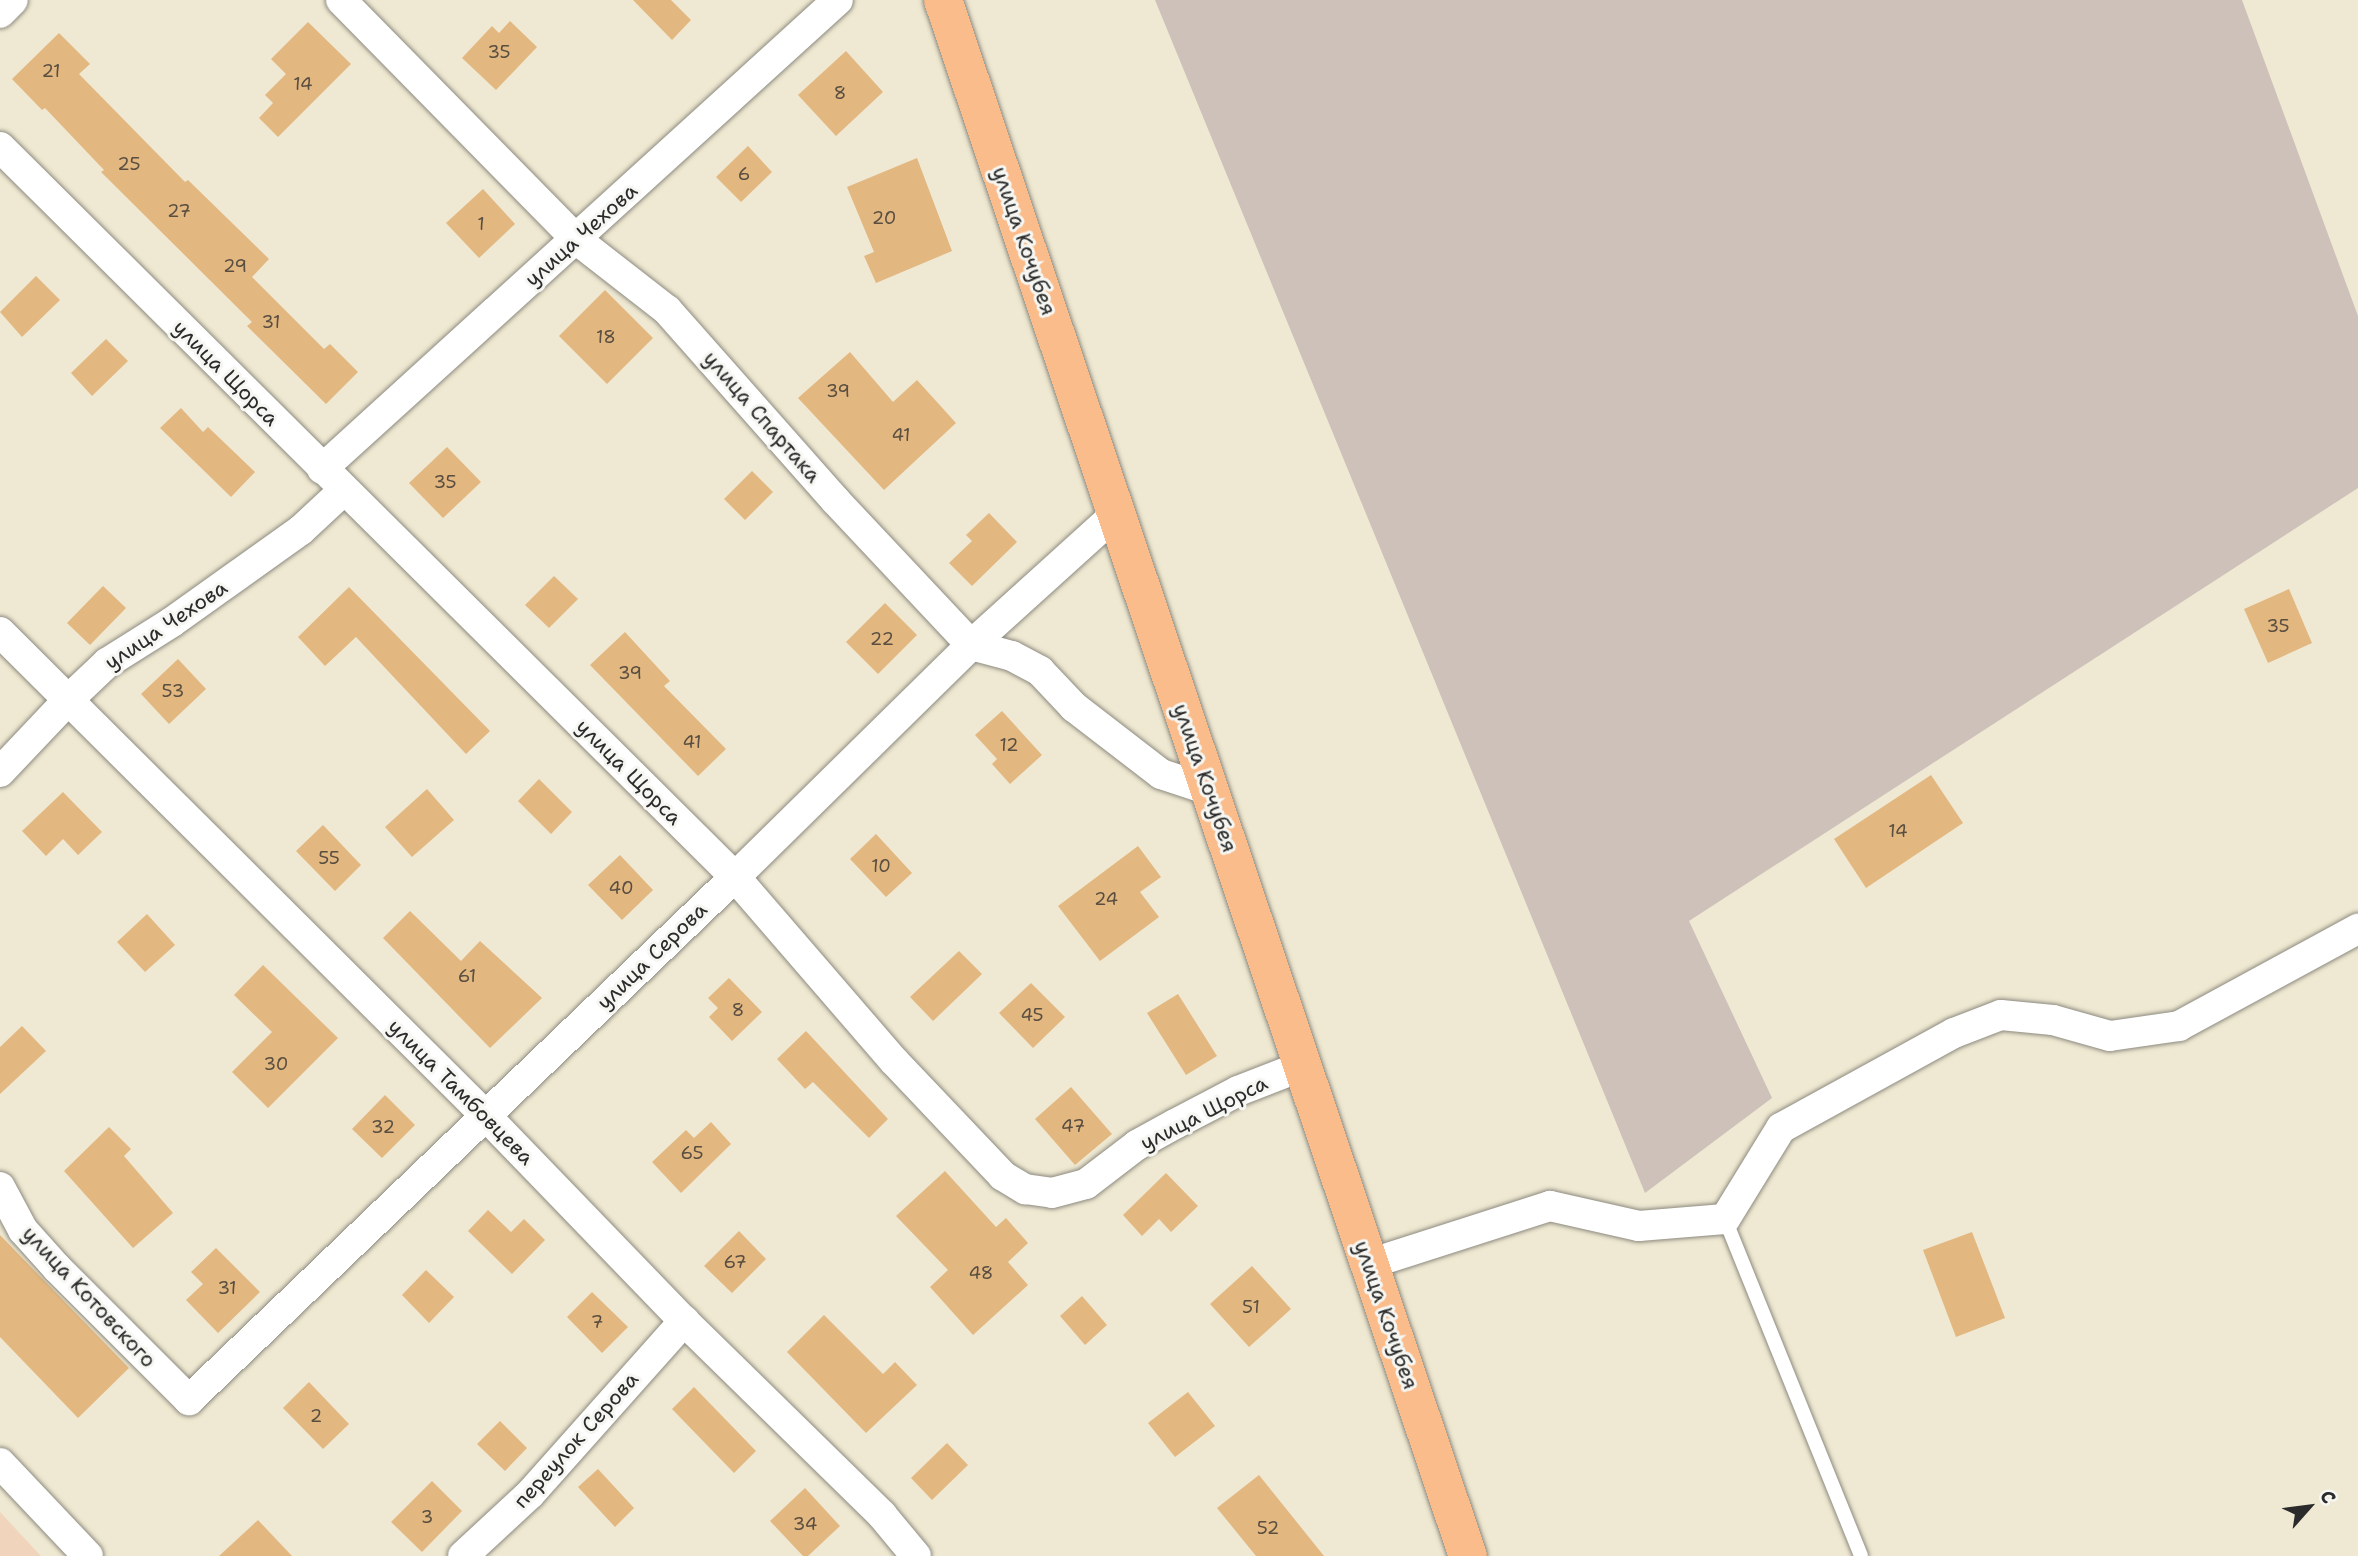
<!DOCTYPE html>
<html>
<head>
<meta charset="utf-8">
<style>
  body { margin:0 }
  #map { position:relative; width:2358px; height:1556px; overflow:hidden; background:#efe9d3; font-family:"Shantell Sans",sans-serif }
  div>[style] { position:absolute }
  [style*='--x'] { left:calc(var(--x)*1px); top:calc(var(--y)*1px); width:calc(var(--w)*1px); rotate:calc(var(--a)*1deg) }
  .built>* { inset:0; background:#f0d5bc }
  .industrial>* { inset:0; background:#cec1b9 }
  .building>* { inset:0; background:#e3b780 }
  .roads { filter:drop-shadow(0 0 2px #8d8a7f) drop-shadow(0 0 2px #8d8a7f) }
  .service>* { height:14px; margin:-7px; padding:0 7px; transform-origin:7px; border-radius:7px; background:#fff }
  .minor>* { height:30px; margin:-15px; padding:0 15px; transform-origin:15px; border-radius:15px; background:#fff }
  .primary>* { height:38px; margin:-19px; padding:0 19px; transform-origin:19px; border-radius:19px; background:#fabc8b }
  span { translate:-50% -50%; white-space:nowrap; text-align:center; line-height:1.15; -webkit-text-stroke:6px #f6f6f2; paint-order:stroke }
  .number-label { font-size:18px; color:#594e40 }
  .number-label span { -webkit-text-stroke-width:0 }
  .street-label { font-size:21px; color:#2b2b2b }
  .north { position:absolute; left:2274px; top:1472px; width:70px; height:70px; -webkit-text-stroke:5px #f6f6f2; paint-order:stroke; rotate:62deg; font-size:19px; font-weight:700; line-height:28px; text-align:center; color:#2b2b2b }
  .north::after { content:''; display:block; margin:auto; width:24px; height:32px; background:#2b2b2b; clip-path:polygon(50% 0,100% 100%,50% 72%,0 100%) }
</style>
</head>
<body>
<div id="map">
  <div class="built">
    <i style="clip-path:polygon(0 1512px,41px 1556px,0 1556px)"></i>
  </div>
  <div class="industrial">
    <i style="clip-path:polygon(1155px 0,2242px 0,2358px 316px,2358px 488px,1689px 921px,1772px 1098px,1645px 1193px)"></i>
  </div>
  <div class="building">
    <i style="clip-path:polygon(633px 0,671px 0,691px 20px,672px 40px)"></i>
    <i style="clip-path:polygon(510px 21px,537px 47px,496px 90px,462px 58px,492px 26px,499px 33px)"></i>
    <i style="clip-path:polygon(308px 22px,351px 64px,278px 137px,259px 118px,273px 103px,265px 95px,286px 74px,271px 59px)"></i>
    <i style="clip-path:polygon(59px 33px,90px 64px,79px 74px,185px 182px,188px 180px,269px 259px,252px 277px,324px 349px,330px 344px,358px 372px,326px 404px,247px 326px,252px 322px,101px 172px,104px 170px,45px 108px,42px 110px,12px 79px)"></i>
    <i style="clip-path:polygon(846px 51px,883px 92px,836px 136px,798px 95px)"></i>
    <i style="clip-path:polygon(748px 146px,772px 172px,741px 202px,716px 177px)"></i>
    <i style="clip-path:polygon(917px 158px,952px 251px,876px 283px,864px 256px,874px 252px,847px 187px)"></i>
    <i style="clip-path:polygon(483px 189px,515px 224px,479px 258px,446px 223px)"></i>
    <i style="clip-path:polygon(36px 276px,60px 300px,22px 337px,0 312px)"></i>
    <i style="clip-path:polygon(605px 290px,653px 338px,607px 384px,559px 336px)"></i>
    <i style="clip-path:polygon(106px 339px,128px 361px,92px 396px,71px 373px)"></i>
    <i style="clip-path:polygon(850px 352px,893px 402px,917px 380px,956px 423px,884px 490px,798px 398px)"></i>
    <i style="clip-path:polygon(181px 408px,203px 432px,208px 427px,255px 472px,231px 497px,160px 428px)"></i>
    <i style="clip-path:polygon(447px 447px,481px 482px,443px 518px,409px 483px)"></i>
    <i style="clip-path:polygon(752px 471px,773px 492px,745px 520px,724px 499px)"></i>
    <i style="clip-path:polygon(989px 513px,1017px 542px,972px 586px,949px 563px,972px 541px,966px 535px)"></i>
    <i style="clip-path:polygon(554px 576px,578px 599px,549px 628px,525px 605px)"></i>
    <i style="clip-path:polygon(103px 586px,126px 608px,90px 645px,67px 623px)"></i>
    <i style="clip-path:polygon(349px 587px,490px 731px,466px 754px,356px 637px,325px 666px,298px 637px)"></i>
    <i style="clip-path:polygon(2289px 589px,2312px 643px,2268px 663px,2244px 609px)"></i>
    <i style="clip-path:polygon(885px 603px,917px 635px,878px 674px,846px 642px)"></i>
    <i style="clip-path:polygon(625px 632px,670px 681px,664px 686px,726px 749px,698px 776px,590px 665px)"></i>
    <i style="clip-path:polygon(178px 659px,206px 689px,169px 724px,141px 694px)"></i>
    <i style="clip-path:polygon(1002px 711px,1042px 755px,1010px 784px,992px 764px,997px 759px,975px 735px)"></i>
    <i style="clip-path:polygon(1931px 775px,1963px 823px,1866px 888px,1834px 839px)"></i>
    <i style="clip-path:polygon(539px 779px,572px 812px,551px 834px,518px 801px)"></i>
    <i style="clip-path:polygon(427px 789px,454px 820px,412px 857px,385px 827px)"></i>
    <i style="clip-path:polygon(63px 792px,102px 832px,78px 855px,63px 839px,46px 856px,22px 831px)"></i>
    <i style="clip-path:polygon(323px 825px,361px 865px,335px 891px,296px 851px)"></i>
    <i style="clip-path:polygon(876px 834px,912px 873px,886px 897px,850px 859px)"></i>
    <i style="clip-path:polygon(1138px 846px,1161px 877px,1140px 892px,1159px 917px,1100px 961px,1058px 906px)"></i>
    <i style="clip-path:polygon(620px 855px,653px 890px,622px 920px,588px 885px)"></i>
    <i style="clip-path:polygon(410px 911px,461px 961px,480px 941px,542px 998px,490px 1048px,383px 938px)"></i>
    <i style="clip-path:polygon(147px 914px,175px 945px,145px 972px,117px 942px)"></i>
    <i style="clip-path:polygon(959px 951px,982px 974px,933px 1021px,910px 997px)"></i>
    <i style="clip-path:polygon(263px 965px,338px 1038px,268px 1108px,232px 1072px,272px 1032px,234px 995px)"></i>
    <i style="clip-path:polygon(729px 978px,762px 1012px,732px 1041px,709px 1017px,718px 1008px,708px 998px)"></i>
    <i style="clip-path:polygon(1031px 983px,1065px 1017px,1033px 1048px,999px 1013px)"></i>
    <i style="clip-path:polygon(1178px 994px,1217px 1056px,1186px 1075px,1147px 1013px)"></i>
    <i style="clip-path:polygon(22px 1026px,46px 1051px,0 1094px,0 1047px)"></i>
    <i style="clip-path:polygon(806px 1031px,888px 1119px,869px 1138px,813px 1082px,805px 1089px,777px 1059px)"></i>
    <i style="clip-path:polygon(1071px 1087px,1112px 1134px,1075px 1165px,1035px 1119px)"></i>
    <i style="clip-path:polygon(385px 1095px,415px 1125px,382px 1158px,352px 1129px)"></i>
    <i style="clip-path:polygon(711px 1122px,731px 1144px,681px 1193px,652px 1162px,686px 1130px,694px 1138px)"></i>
    <i style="clip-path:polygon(109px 1127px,131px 1149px,124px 1156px,173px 1213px,133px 1248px,64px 1171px)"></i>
    <i style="clip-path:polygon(945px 1171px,996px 1227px,1006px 1218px,1028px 1243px,1008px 1262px,1028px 1285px,973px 1335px,930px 1287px,948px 1270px,896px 1216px)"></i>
    <i style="clip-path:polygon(1166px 1173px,1198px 1206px,1171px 1232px,1159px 1219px,1142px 1236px,1123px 1215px)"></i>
    <i style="clip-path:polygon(488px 1210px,511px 1232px,524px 1219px,545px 1240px,512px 1274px,468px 1231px)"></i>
    <i style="clip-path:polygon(739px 1231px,766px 1259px,732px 1293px,704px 1266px)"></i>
    <i style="clip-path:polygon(1972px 1232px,2005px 1318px,1956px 1337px,1923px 1250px)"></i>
    <i style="clip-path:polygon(0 1235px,129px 1368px,78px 1418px,0 1337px)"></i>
    <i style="clip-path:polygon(216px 1248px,260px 1292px,218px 1333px,186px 1300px,203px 1284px,191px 1272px)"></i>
    <i style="clip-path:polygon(1252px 1266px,1291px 1309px,1249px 1347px,1210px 1304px)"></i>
    <i style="clip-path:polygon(426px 1270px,454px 1297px,429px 1323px,402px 1295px)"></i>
    <i style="clip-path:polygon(592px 1292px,628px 1327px,602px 1353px,567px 1317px)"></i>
    <i style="clip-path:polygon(1082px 1296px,1107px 1325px,1085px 1345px,1060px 1316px)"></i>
    <i style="clip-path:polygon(824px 1315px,883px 1374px,895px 1362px,917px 1385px,866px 1433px,787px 1352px)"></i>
    <i style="clip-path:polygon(309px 1382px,349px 1424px,323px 1449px,283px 1408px)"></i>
    <i style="clip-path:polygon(694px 1387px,756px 1451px,734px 1473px,672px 1409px)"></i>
    <i style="clip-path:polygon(1188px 1392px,1215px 1426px,1175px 1457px,1148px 1423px)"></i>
    <i style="clip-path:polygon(500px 1421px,527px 1448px,505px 1471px,477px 1444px)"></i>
    <i style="clip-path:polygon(947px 1443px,968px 1465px,932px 1500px,911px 1478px)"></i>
    <i style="clip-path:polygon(598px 1469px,634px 1508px,615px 1527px,578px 1487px)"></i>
    <i style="clip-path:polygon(1259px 1475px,1324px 1556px,1256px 1556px,1217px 1508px)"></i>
    <i style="clip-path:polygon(432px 1481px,462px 1511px,422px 1552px,391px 1522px)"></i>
    <i style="clip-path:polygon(805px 1488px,840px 1526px,808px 1556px,803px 1556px,770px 1521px)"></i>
    <i style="clip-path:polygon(258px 1520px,292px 1556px,219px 1556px)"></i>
  </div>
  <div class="roads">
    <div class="service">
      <i style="--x:1725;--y:1219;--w:363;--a:68"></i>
    </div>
    <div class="minor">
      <i style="--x:341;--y:0;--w:337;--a:45.5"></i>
      <i style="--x:577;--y:240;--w:114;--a:37.9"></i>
      <i style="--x:667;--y:310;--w:254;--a:48.5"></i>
      <i style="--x:835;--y:500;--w:199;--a:46.8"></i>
      <i style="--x:971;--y:645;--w:42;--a:15"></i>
      <i style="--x:1012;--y:656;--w:32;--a:28"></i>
      <i style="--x:1040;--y:671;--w:50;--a:46.6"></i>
      <i style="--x:1074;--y:707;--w:110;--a:37.6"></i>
      <i style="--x:1161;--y:774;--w:51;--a:18.4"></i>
      <i style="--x:0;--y:13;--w:18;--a:-45"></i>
      <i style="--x:0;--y:147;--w:1036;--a:44.8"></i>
      <i style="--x:735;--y:877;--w:243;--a:49.2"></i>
      <i style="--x:894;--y:1061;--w:158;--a:46.5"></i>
      <i style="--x:1003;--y:1176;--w:26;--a:31"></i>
      <i style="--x:1025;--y:1189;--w:27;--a:8"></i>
      <i style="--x:1052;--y:1193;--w:35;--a:-15"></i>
      <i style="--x:1086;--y:1184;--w:64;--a:-37.4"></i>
      <i style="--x:1137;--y:1145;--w:43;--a:-28.9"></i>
      <i style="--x:1175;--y:1124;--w:71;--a:-27.6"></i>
      <i style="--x:1238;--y:1091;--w:69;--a:-21.3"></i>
      <i style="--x:322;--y:469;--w:697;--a:-42.27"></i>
      <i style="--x:0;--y:632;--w:686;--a:44.88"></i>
      <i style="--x:486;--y:1116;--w:285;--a:46"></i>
      <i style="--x:684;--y:1321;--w:277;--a:44.4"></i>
      <i style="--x:882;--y:1515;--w:53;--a:50.3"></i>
      <i style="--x:0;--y:772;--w:99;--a:-46.6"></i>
      <i style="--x:68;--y:700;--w:54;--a:-43.5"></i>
      <i style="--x:107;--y:663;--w:77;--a:-32.2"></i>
      <i style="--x:172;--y:622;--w:158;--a:-35.5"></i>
      <i style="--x:301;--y:530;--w:59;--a:-42.9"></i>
      <i style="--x:0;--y:1187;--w:49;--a:61.9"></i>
      <i style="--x:23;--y:1230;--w:51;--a:48.2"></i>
      <i style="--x:57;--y:1268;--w:187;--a:45"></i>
      <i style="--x:189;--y:1400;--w:756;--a:-43.77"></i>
      <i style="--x:735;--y:877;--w:331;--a:-44.5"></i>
      <i style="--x:971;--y:645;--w:195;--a:-42.1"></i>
      <i style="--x:1369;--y:1264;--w:190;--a:-17.8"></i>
      <i style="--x:1550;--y:1206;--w:91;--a:12.7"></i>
      <i style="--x:1639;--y:1226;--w:86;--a:-4.7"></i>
      <i style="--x:1725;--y:1219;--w:107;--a:-58.4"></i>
      <i style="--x:1781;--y:1128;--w:197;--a:-28.8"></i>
      <i style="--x:1954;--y:1033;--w:50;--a:-21"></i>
      <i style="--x:2001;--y:1015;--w:52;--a:5.5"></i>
      <i style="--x:2053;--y:1020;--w:59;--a:15.7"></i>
      <i style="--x:2110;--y:1036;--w:70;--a:-8.2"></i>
      <i style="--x:2179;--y:1026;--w:204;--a:-28.5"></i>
      <i style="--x:0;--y:1463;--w:128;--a:46.6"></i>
      <i style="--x:463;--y:1556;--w:91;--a:-42.8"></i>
      <i style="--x:530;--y:1494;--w:232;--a:-48.3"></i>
    </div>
    <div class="primary">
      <i style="--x:943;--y:0;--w:1642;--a:71.36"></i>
    </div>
  </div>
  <div class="number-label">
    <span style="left:499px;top:52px">35</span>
    <span style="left:51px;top:71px">21</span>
    <span style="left:303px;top:84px">14</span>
    <span style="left:840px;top:93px">8</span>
    <span style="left:129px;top:164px">25</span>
    <span style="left:744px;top:174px">6</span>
    <span style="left:179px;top:211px">27</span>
    <span style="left:884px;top:218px">20</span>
    <span style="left:481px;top:224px">1</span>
    <span style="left:235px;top:266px">29</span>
    <span style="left:271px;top:322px">31</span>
    <span style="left:606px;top:337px">18</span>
    <span style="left:838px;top:391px">39</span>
    <span style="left:901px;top:435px">41</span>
    <span style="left:445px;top:482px">35</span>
    <span style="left:2278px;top:626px">35</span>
    <span style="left:882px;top:639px">22</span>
    <span style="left:630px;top:673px">39</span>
    <span style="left:173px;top:691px">53</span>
    <span style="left:692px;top:742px">41</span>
    <span style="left:1009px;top:745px">12</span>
    <span style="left:1898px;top:831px">14</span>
    <span style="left:329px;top:858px">55</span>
    <span style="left:881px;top:866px">10</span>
    <span style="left:621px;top:888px">40</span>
    <span style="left:1106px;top:899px">24</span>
    <span style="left:467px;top:976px">61</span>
    <span style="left:738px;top:1010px">8</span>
    <span style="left:1032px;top:1015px">45</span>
    <span style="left:276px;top:1064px">30</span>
    <span style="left:1073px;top:1126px">47</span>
    <span style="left:383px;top:1127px">32</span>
    <span style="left:692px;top:1153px">65</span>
    <span style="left:735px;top:1262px">67</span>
    <span style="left:981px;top:1273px">48</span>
    <span style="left:227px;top:1288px">31</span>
    <span style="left:1251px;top:1307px">51</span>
    <span style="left:597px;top:1322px">7</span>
    <span style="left:316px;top:1416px">2</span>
    <span style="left:427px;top:1517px">3</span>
    <span style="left:805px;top:1524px">34</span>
    <span style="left:1268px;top:1528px">52</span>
  </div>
  <div class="street-label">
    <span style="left:581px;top:235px;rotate:-42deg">улица Чехова</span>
    <span style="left:1024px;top:241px;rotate:71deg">улица Кочубея</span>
    <span style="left:226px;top:373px;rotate:45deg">улица Щорса</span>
    <span style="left:762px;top:417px;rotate:49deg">улица Спартака</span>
    <span style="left:166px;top:625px;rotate:-34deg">улица Чехова</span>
    <span style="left:629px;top:772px;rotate:45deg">улица Щорса</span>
    <span style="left:1205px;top:778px;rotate:71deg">улица Кочубея</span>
    <span style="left:652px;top:956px;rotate:-44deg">улица Серова</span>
    <span style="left:461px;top:1092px;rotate:45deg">улица Тамбовцева</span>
    <span style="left:1204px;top:1113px;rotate:-27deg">улица Щорса</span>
    <span style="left:89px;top:1297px;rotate:47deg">улица Котовского</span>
    <span style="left:1386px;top:1315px;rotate:71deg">улица Кочубея</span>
    <span style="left:576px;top:1440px;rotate:-48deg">переулок Серова</span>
  </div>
  <div class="north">С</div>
</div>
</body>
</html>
